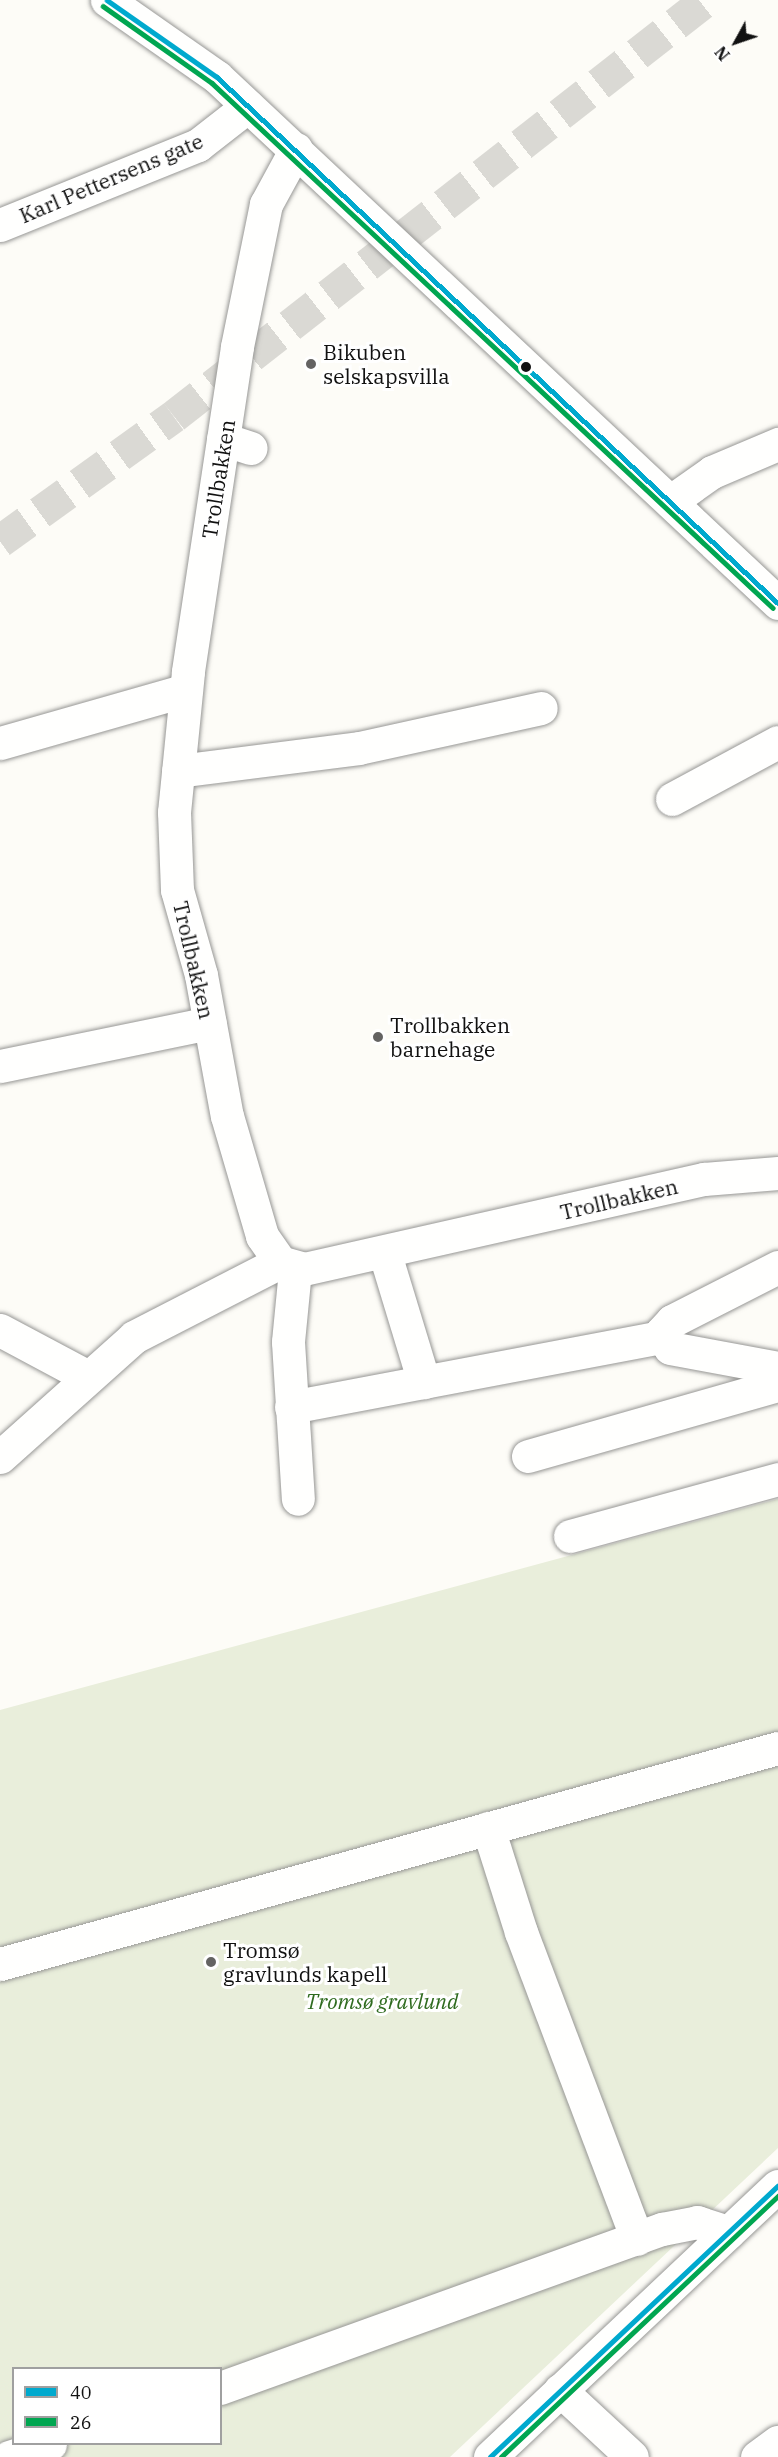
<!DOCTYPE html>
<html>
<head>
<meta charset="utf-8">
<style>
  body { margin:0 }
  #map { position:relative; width:778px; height:2457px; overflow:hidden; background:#fdfcf7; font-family:"IBM Plex Serif",serif }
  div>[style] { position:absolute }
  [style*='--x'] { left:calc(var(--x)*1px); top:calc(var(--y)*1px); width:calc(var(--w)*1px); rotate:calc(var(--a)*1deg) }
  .cemetery>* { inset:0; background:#e9eedb }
  .major-tunnel>* { height:33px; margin-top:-16.5px; transform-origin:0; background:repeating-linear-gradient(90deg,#dad9d4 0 33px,transparent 0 49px) }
  .roads { filter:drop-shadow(0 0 2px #979795) drop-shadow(0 0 2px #979795) }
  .minor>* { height:33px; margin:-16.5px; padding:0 16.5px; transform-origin:16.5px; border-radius:16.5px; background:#fffffe }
  .bus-1>* { height:4.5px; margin:-2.25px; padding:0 2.25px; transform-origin:2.25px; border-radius:2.25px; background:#00a9ce }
  .bus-2>* { height:4.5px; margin:-2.25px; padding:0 2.25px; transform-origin:2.25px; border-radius:2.25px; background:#00a651 }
  .dots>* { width:16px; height:16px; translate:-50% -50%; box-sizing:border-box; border:3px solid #fff; border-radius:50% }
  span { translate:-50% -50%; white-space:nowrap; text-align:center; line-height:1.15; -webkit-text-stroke:6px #fff; paint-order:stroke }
  .street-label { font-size:21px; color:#111 }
  .poi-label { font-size:21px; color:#111 }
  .left { translate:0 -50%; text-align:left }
  .park-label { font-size:21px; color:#2f6b1f; font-style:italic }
  .legend { position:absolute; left:12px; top:2367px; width:210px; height:78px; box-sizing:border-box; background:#fff; border:2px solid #a0a0a0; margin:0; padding:8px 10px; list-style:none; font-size:18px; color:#111 }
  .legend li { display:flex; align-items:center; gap:12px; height:30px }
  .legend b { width:30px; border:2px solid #a0a0a0 }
  .north { position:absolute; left:706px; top:12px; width:60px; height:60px; -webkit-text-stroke:4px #fff; paint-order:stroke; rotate:230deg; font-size:16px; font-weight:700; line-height:24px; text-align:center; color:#111 }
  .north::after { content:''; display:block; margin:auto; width:21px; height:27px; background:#111; clip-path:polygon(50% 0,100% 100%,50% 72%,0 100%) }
</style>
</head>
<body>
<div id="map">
  <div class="cemetery">
    <i style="clip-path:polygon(evenodd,778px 1499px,778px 2148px,450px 2457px,0 2457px,0 1710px,778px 1499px,14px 2368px,220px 2368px,220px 2444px,14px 2444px,14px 2368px)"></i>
  </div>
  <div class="major-tunnel">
    <i style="--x:0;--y:541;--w:214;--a:-35.7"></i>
    <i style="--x:174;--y:416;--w:675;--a:-38.02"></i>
  </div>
  <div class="roads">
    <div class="minor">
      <i style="--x:107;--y:0;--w:134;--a:35"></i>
      <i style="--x:217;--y:77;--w:769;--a:43.16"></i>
      <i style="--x:296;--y:149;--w:63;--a:118.6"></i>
      <i style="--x:266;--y:204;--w:146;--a:101.5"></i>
      <i style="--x:237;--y:347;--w:329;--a:98.6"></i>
      <i style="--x:188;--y:672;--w:141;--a:95.7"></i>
      <i style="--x:174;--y:812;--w:78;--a:87.8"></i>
      <i style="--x:177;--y:890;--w:88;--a:74.2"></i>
      <i style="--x:201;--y:975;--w:143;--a:79.6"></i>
      <i style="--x:227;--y:1116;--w:125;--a:73.7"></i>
      <i style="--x:262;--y:1236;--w:32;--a:55"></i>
      <i style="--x:280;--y:1262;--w:25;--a:16"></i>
      <i style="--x:304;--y:1269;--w:410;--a:-12.7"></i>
      <i style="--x:704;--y:1179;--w:74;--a:-4.6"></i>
      <i style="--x:0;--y:225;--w:214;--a:-22"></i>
      <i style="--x:198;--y:145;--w:63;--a:-38"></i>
      <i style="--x:223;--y:439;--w:29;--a:18"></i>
      <i style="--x:671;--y:501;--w:50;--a:-35.3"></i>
      <i style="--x:712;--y:472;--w:72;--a:-23"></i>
      <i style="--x:0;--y:743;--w:193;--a:-15.9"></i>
      <i style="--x:178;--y:771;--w:182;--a:-7.2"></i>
      <i style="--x:359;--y:748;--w:186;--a:-12.4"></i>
      <i style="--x:672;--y:799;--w:120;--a:-28.3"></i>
      <i style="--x:0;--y:1066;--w:214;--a:-11.6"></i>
      <i style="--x:385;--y:1254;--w:134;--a:73.1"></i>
      <i style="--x:778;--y:1267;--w:119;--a:153"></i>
      <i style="--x:672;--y:1321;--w:16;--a:133"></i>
      <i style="--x:661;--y:1333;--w:17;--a:59"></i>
      <i style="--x:670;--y:1348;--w:110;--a:10.5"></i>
      <i style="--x:295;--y:1270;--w:72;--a:95.6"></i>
      <i style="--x:288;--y:1342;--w:157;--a:86.4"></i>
      <i style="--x:0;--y:1330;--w:98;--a:28.1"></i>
      <i style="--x:291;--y:1407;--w:378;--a:-10.7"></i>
      <i style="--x:528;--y:1456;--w:260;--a:-15.9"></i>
      <i style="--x:0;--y:1457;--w:180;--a:-41.8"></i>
      <i style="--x:134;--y:1337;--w:164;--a:-27.2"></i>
      <i style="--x:570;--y:1536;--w:216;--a:-15.3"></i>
      <i style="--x:488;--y:1828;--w:109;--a:72.4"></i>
      <i style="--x:521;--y:1932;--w:328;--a:69.3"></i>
      <i style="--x:0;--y:1964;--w:807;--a:-15.52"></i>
      <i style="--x:220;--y:2388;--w:470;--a:-19.8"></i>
      <i style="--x:662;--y:2229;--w:36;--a:-11"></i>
      <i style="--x:697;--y:2222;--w:33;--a:18"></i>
      <i style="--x:560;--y:2390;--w:98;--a:42.9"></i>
      <i style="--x:9;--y:2457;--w:43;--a:-17.6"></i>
      <i style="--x:490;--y:2457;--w:395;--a:-43.3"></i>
      <i style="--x:757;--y:2457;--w:26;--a:-36"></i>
    </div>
  </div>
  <div class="bus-1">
    <i style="--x:107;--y:0;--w:134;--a:35"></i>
    <i style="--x:217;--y:77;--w:769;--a:43.16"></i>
    <i style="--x:490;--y:2457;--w:395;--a:-43.3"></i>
  </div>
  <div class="bus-2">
    <i style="--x:103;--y:6;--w:133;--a:35.2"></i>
    <i style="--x:212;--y:83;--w:768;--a:43.1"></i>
    <i style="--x:501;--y:2457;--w:381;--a:-43.3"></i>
  </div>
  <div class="dots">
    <i style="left:311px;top:364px;background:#646362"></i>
    <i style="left:526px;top:367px;background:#111"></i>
    <i style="left:378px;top:1037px;background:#646362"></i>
    <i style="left:211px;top:1962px;background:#646362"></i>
  </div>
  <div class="street-label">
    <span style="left:111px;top:178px;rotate:-23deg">Karl Pettersens gate</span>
    <span style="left:218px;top:479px;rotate:-81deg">Trollbakken</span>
    <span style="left:194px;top:960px;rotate:77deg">Trollbakken</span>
    <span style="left:619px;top:1199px;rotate:-13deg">Trollbakken</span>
  </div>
  <div class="poi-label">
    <span class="left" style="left:323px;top:364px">Bikuben<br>selskapsvilla</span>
    <span class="left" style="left:390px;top:1037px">Trollbakken<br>barnehage</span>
    <span class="left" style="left:223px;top:1962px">Tromsø<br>gravlunds kapell</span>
  </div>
  <div class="park-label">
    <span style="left:382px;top:2001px">Tromsø gravlund</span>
  </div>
  <ul class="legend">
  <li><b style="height:8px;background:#00a9ce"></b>40</li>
  <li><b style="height:8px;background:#00a651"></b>26</li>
  </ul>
  <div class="north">N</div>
</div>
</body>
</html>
